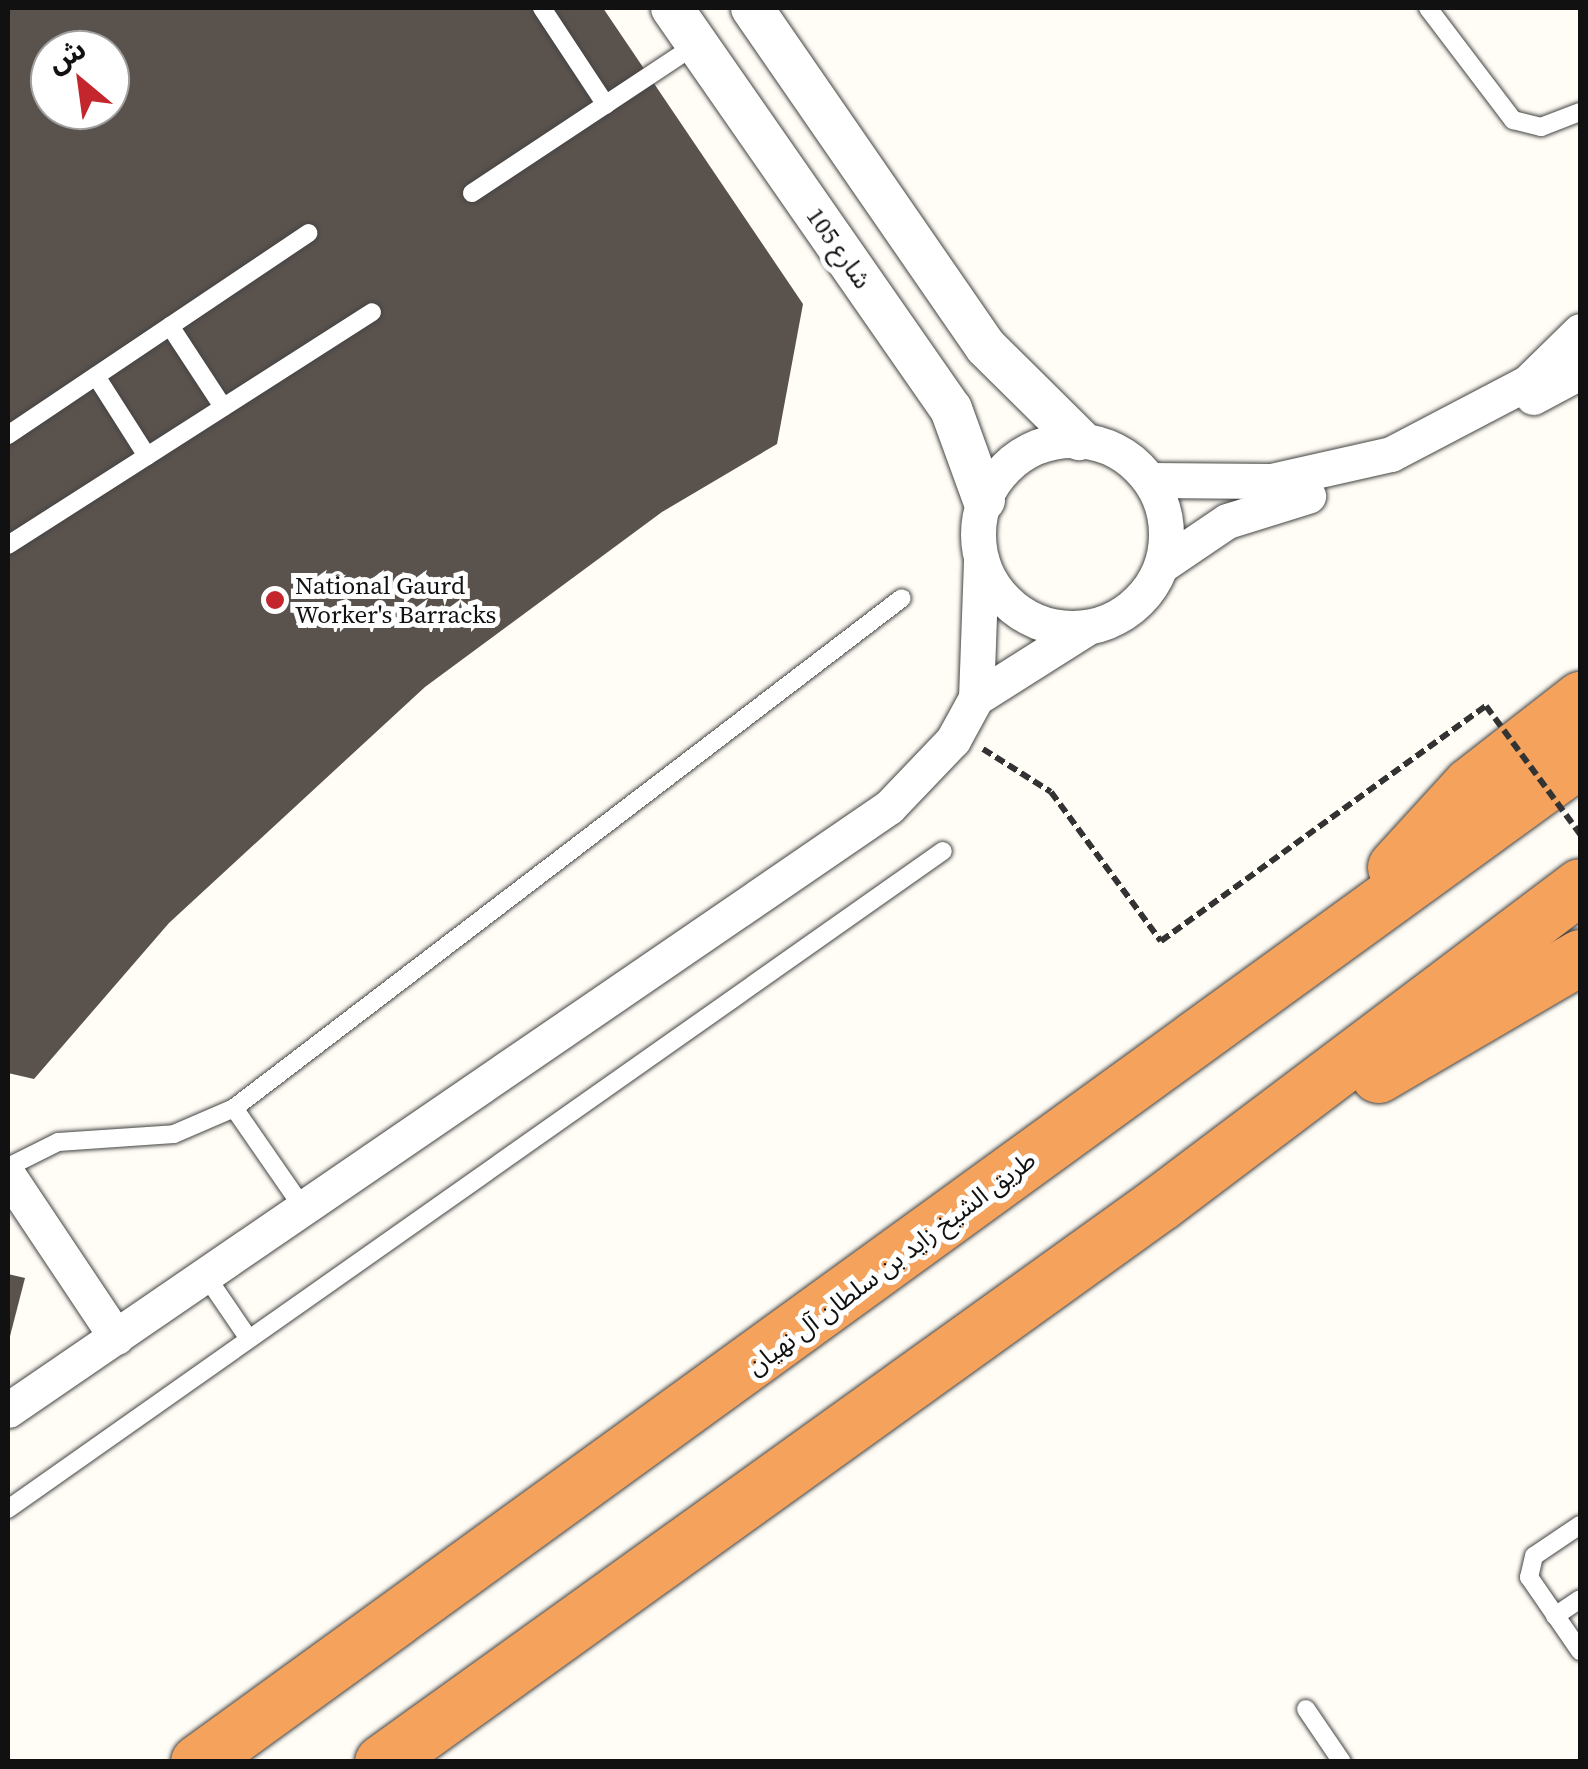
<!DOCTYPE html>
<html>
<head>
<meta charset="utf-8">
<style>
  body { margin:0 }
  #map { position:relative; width:1588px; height:1769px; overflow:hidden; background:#fffdf5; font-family:"Source Serif 4","Noto Sans Arabic",serif }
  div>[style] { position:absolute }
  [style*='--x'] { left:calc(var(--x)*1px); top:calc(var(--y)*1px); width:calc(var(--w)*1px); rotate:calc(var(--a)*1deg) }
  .building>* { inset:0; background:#5a524d }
  .path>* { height:6px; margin-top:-3px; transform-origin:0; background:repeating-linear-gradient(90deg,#333 0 10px,transparent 0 15px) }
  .roads { filter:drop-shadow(0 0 2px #444) drop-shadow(0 0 2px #444) }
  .service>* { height:18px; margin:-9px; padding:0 9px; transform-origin:9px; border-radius:9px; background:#fff }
  .minor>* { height:35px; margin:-17.5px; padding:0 17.5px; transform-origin:17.5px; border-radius:17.5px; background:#fff }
  .minor>.ring { margin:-17.5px; padding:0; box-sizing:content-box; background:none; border:35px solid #fff; border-radius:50% }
  .tertiary>* { height:42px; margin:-21px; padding:0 21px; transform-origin:21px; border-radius:21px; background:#fff }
  .motorway>* { height:55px; margin:-27.5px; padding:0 27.5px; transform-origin:27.5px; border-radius:27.5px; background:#f5a25d }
  .path-bridge>* { height:6px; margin-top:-3px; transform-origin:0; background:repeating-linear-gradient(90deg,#333 0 10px,transparent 0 15px) }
  .dots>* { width:28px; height:28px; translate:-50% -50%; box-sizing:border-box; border:5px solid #fff; border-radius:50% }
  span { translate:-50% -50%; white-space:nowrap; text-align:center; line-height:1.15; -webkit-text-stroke:10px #fff; paint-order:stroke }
  .street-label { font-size:25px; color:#111 }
  .poi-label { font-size:25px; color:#111 }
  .left { translate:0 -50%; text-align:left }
  .frame { position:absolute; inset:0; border:10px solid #111; pointer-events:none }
  .north { position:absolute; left:30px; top:30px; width:100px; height:100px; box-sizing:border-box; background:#fff; border:2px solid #a0a0a0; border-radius:50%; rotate:331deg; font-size:28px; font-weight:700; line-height:40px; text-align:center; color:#111 }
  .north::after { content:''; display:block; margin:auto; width:35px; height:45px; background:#c4262e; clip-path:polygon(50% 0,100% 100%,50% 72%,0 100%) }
</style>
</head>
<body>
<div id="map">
  <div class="building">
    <i style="clip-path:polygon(evenodd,8px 8px,603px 8px,803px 304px,777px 444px,662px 512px,425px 687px,169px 923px,34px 1079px,8px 1073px,8px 8px,50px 50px,110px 50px,110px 110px,50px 110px,50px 50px)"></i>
    <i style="clip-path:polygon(8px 1274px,25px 1278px,9px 1340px,8px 1340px)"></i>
  </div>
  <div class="path">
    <i style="--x:983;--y:749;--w:80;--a:32.3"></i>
    <i style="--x:1051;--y:792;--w:185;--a:53.6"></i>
    <i style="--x:1161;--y:941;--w:401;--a:-35.9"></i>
  </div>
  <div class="roads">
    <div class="service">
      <i style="--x:542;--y:8;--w:116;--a:56.6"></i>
      <i style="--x:1428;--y:8;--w:141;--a:52.8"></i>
      <i style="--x:1513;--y:120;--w:29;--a:14"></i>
      <i style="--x:1541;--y:127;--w:42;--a:-21"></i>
      <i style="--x:472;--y:193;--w:268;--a:-33.5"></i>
      <i style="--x:170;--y:326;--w:97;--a:56.8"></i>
      <i style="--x:96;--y:376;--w:95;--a:57.5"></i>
      <i style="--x:8;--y:435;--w:362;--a:-33.9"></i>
      <i style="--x:8;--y:545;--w:432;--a:-32.6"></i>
      <i style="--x:234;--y:1108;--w:123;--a:55.3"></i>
      <i style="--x:8;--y:1167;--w:56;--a:-26.6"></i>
      <i style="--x:58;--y:1142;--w:116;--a:-3.9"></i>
      <i style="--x:174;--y:1134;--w:65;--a:-23.4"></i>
      <i style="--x:234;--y:1108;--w:840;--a:-37.36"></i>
      <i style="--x:206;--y:1276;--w:76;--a:55.7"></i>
      <i style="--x:8;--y:1509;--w:1143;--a:-35.14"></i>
      <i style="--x:1580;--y:1525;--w:55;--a:146"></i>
      <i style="--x:1534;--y:1556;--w:22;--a:103"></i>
      <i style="--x:1529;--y:1577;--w:90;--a:55.4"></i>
      <i style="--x:1555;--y:1616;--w:30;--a:-34"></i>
      <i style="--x:1306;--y:1709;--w:64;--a:55.8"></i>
    </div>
    <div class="minor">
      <i style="--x:1533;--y:397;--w:53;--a:-28"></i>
      <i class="ring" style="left:978px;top:440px;width:153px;height:153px"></i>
      <i style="--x:1151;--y:480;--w:120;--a:0.5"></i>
      <i style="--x:1271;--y:481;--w:123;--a:-12.7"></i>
      <i style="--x:1391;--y:454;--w:153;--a:-27.6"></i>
      <i style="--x:1527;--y:383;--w:74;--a:-44.5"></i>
      <i style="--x:1162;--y:565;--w:78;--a:-34.1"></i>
      <i style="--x:1227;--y:521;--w:85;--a:-17.2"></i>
      <i style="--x:976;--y:698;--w:129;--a:-32.3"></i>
      <i style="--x:8;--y:1175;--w:195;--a:56.3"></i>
      <i style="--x:8;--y:1410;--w:1068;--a:-34.39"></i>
      <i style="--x:889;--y:807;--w:93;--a:-46.3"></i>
      <i style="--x:953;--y:740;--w:48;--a:-61.3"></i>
      <i style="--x:976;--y:698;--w:138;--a:-87.9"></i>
    </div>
    <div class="tertiary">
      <i style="--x:672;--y:8;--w:489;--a:55.2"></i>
      <i style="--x:951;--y:409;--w:97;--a:70.1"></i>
      <i style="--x:752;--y:8;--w:412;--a:55.4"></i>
      <i style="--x:986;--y:347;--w:131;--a:44.7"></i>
    </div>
    <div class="motorway">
      <i style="--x:1395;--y:867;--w:111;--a:-47.6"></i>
      <i style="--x:1470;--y:785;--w:140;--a:-38"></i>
      <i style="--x:1378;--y:1075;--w:234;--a:-30.3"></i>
      <i style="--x:198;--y:1762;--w:1708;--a:-35.97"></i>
      <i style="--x:382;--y:1762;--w:958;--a:-35.7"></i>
      <i style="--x:1160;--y:1203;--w:526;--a:-37.04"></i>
    </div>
  </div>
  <div class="path-bridge">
    <i style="--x:1486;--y:706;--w:159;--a:53.7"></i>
  </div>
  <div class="dots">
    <i style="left:275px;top:600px;background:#c4262e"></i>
  </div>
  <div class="street-label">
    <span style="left:839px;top:248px;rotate:55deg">شارع 105</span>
    <span style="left:891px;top:1263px;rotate:-37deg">طريق الشيخ زايد بن سلطان آل نهيان</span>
  </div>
  <div class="poi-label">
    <span class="left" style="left:295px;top:600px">National Gaurd<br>Worker's Barracks</span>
  </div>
  <div class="frame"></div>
  <div class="north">ش</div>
</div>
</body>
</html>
